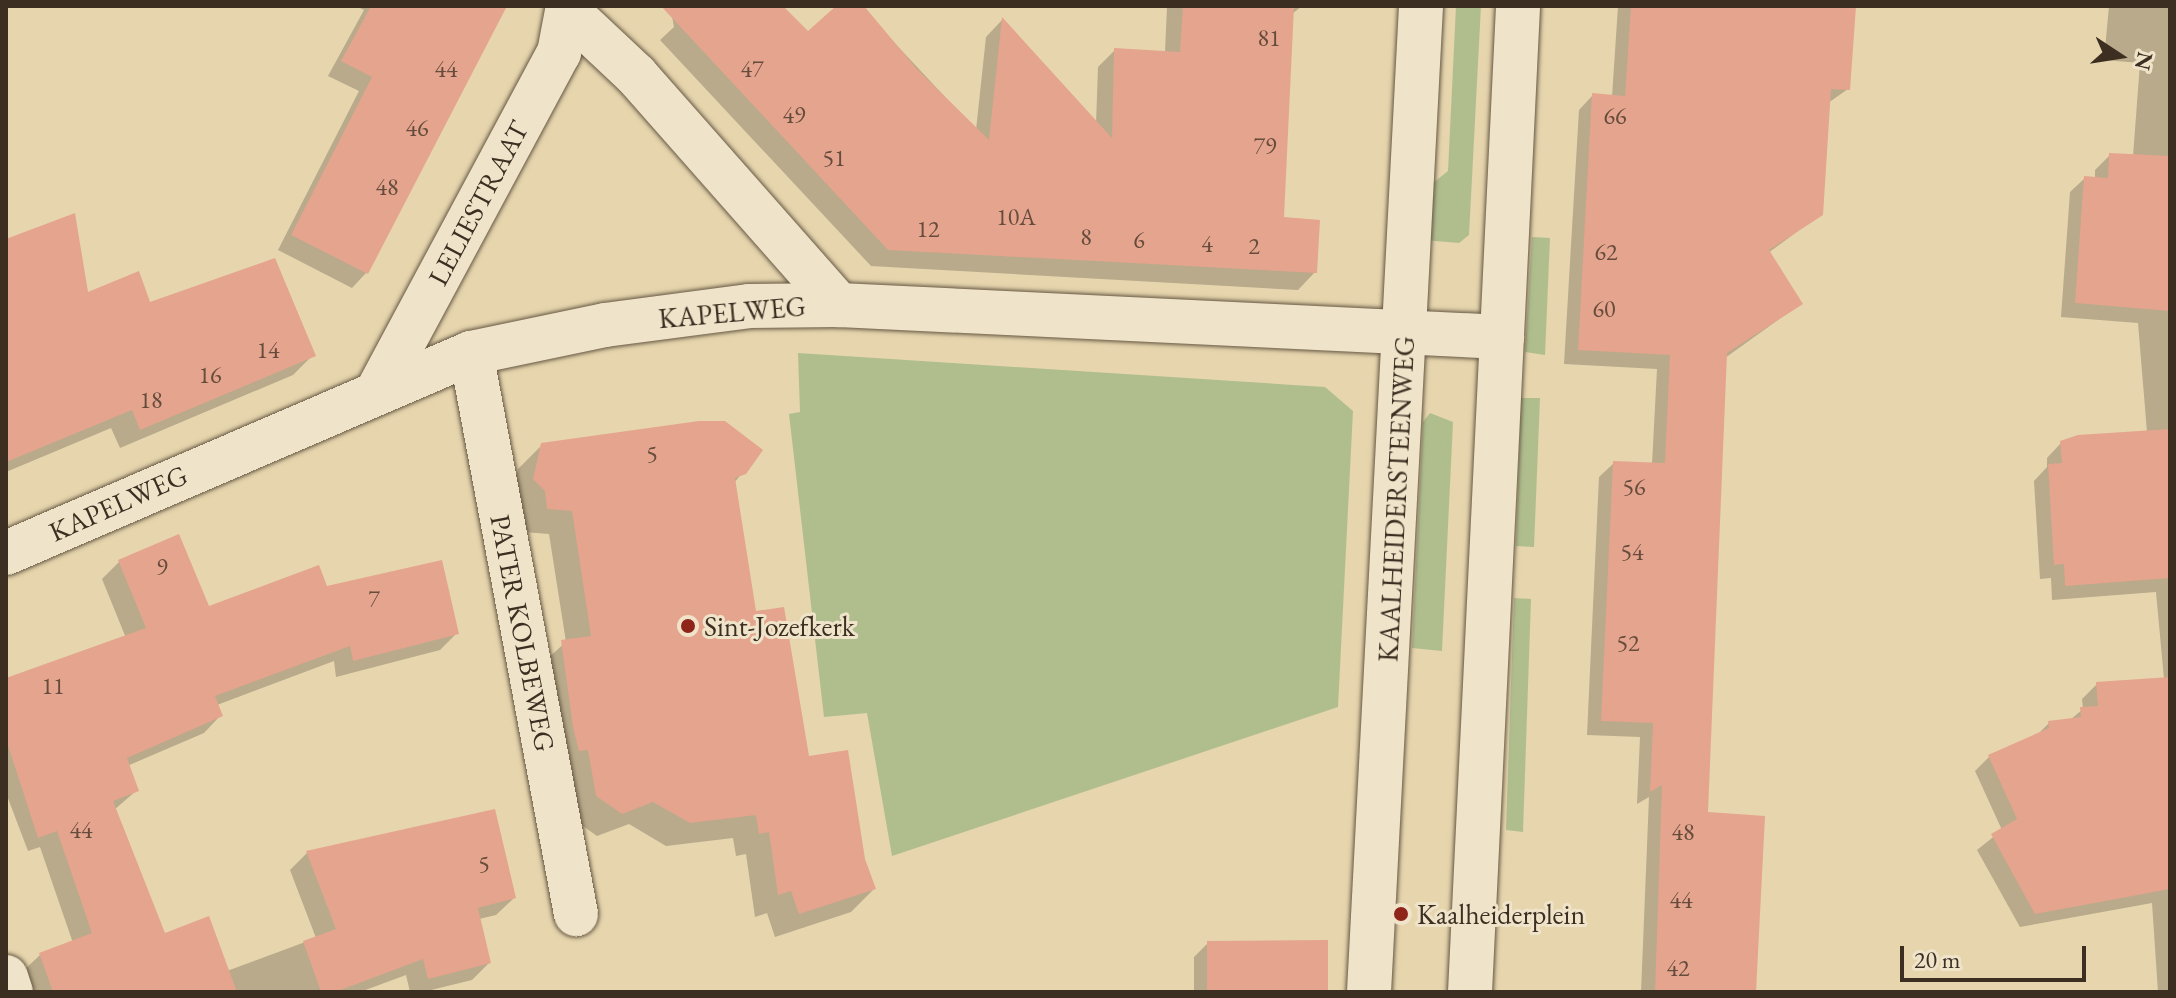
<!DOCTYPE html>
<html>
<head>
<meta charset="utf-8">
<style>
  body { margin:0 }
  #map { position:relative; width:2176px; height:998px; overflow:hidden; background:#e6d5ad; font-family:"EB Garamond",serif }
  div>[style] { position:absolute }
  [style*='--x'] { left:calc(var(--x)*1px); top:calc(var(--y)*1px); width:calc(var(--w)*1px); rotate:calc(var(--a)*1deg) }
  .green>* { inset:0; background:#b0be8e }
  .shadow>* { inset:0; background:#0003 }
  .building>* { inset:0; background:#e5a48d }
  .roads { filter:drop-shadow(0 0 2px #665844) drop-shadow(0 0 2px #665844) }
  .street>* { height:44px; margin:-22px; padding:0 22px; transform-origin:22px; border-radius:22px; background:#efe4ca }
  .secondary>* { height:44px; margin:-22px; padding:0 22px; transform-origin:22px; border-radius:22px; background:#efe4ca }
  .dots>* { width:22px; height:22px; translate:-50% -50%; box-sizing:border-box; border:4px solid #efe4ca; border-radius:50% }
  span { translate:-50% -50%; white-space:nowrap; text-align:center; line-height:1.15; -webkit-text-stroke:6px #efe4ca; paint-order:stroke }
  .number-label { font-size:24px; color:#664c3c }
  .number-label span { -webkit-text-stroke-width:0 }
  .street-label { font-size:28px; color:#3c2e21 }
  .poi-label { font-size:28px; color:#3c2e21 }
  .left { translate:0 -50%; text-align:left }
  .frame { position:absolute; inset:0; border:8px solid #3c2e21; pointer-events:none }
  .north { position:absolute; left:2080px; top:16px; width:80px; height:80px; -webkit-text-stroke:6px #efe4ca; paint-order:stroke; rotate:102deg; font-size:22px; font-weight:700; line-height:32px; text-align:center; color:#3c2e21 }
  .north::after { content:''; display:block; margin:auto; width:28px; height:36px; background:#3c2e21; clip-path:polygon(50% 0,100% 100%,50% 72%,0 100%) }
  .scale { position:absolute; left:1900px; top:946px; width:186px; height:36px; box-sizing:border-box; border:4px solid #3c2e21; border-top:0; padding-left:10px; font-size:24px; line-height:28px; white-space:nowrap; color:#3c2e21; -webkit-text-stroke:6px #efe4ca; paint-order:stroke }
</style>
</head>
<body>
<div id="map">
  <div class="green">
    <i style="clip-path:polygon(1456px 6px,1481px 6px,1469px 235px,1459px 243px,1424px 240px,1422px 192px,1448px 171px)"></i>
    <i style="clip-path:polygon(1532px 237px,1550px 238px,1545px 355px,1525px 352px)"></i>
    <i style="clip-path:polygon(798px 353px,1325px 387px,1353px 411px,1338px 707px,892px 856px,867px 713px,824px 717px,789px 414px,800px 412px)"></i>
    <i style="clip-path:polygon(1521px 398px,1540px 398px,1534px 547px,1516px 546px)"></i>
    <i style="clip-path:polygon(1430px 413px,1453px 422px,1442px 651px,1412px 648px,1423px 422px)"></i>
    <i style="clip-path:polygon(1514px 598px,1531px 599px,1523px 832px,1506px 830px)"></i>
  </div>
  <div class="shadow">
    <i style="clip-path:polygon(356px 6px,494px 6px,496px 22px,366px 273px,352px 288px,278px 250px,359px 91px,328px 76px,364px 10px)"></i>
    <i style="clip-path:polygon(670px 6px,780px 6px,808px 33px,839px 6px,860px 6px,976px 130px,986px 37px,1002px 20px,1096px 124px,1098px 67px,1115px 50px,1165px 53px,1167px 6px,1302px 6px,1292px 14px,1282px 219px,1315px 272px,1298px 290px,871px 266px,660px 40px,674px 27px)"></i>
    <i style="clip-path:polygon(1618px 6px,1854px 6px,1848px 89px,1828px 103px,1821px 214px,1768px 253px,1800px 304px,1725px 358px,1706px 813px,1754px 992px,1641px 992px,1649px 797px,1637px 804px,1640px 737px,1587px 735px,1599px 477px,1614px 463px,1652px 464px,1657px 369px,1564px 364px,1579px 110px,1593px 95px,1612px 97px)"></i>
    <i style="clip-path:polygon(2109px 6px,2170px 6px,2170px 992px,2158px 992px,2152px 903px,2020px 927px,1977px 850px,2002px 830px,1975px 771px,1989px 757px,2036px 736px,2049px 723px,2070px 720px,2083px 709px,2082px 699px,2097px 684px,2164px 679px,2156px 592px,2052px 600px,2051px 578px,2040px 579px,2034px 481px,2047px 467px,2047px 458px,2061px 443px,2147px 432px,2138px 323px,2061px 317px,2070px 192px,2085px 178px,2095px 179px,2095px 170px,2110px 155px,2133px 156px,2140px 63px,2104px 60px)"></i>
    <i style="clip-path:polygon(6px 241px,86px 295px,149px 305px,313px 355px,293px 375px,120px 448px,111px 428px,6px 472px)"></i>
    <i style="clip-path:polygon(725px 423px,761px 450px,734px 483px,755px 614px,808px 758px,874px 889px,851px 912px,775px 937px,767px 913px,755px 917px,746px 854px,736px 856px,733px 838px,666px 846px,629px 824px,597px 836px,573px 819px,539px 666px,566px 642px,549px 534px,524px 532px,510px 503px,518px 469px,542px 445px)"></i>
    <i style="clip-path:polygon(119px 562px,208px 608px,325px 588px,457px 633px,440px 650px,336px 677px,334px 661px,217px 705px,221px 715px,204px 733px,127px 766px,136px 791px,114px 810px,164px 935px,227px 971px,316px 938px,290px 870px,307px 853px,514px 898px,496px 915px,479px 919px,489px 963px,472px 980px,423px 992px,410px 992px,406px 975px,360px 992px,30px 992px,22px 972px,40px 955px,73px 943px,40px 847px,28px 851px,6px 793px,6px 681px,126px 638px,102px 579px)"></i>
    <i style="clip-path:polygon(1208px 943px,1327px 992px,1194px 992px,1194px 957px)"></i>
  </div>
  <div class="building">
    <i style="clip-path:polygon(371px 6px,507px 6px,368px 274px,291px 235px,372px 77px,341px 61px)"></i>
    <i style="clip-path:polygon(661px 6px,783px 6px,808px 31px,836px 6px,864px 6px,916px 68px,989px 140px,1002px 17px,1112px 138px,1114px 48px,1180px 52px,1183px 6px,1294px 6px,1284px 217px,1320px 220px,1317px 273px,888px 250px)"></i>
    <i style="clip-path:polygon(1631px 6px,1856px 6px,1850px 90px,1831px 89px,1823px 215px,1769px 250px,1803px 304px,1727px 353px,1708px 812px,1765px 816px,1756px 992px,1655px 992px,1662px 785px,1650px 792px,1653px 723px,1601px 721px,1613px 461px,1665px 463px,1670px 355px,1578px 350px,1592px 93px,1625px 96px)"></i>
    <i style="clip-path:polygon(2109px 153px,2170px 156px,2170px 311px,2075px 303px,2084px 176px,2108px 178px)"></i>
    <i style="clip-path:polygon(75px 213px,88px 292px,139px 271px,150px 302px,275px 258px,316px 356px,140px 430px,132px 410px,6px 462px,6px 239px)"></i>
    <i style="clip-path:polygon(699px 421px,725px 421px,763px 450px,746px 474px,735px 478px,756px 611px,784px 607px,809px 756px,848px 750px,865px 859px,876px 889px,799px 914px,791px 891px,778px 895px,769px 832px,759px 834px,756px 815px,690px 823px,653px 802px,622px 814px,596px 796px,588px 750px,579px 751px,573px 727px,561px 640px,591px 636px,572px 511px,547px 509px,545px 491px,533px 479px,541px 443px)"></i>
    <i style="clip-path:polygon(2170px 429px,2170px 578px,2065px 586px,2064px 564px,2054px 565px,2048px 464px,2062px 463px,2060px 441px,2078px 435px)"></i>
    <i style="clip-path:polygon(179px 534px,209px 606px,319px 565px,327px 586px,442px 560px,459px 634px,353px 661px,350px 646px,215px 696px,223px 716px,127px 758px,139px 791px,113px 801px,165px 933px,209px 916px,237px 992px,53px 992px,39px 953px,92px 933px,57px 831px,38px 838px,6px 739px,6px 678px,146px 628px,118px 560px)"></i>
    <i style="clip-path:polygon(2170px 677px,2170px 889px,2035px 914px,1991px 834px,2017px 819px,1988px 755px,2049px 728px,2048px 721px,2081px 717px,2080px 707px,2098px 706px,2096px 682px)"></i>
    <i style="clip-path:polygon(495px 809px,516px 898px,478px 908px,491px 963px,428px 979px,423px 959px,335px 992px,321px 992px,303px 941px,336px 929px,306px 851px)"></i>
    <i style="clip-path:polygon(1328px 940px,1328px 992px,1207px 992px,1207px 941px)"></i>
  </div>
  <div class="roads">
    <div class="street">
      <i style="--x:570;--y:13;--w:91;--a:43.2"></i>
      <i style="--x:636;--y:75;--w:307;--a:48.6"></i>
      <i style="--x:471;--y:353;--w:571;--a:79.4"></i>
      <i style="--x:378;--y:390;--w:383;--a:-61.8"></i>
      <i style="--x:559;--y:53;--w:48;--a:-79.2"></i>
      <i style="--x:6;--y:553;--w:506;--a:-23.27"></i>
      <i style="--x:471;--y:353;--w:137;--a:-11.8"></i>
      <i style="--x:605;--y:325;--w:145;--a:-7.5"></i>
      <i style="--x:749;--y:306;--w:90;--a:-0.6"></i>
      <i style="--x:839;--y:305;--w:664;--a:2.76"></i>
      <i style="--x:6;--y:977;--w:16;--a:72"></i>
      <i style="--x:1369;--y:992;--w:987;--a:-86.98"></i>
    </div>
    <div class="secondary">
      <i style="--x:1470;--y:992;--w:987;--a:-87.21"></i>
    </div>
  </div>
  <div class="dots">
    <i style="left:688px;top:626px;background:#8f2418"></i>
    <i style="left:1401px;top:914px;background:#8f2418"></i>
  </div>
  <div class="number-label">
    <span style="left:1269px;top:38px">81</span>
    <span style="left:446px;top:69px">44</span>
    <span style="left:752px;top:69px">47</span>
    <span style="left:794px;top:115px">49</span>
    <span style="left:1615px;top:116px">66</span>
    <span style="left:417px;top:128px">46</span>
    <span style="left:1265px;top:146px">79</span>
    <span style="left:834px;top:158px">51</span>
    <span style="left:387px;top:187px">48</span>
    <span style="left:1016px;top:217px">10A</span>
    <span style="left:928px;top:229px">12</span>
    <span style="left:1086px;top:237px">8</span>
    <span style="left:1139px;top:240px">6</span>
    <span style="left:1207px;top:244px">4</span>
    <span style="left:1254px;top:246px">2</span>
    <span style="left:1606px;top:252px">62</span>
    <span style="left:1604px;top:309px">60</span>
    <span style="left:268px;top:350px">14</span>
    <span style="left:210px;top:375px">16</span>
    <span style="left:151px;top:400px">18</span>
    <span style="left:652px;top:454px">5</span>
    <span style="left:1634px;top:487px">56</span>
    <span style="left:1632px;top:552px">54</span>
    <span style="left:162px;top:567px">9</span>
    <span style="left:374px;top:599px">7</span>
    <span style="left:1628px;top:643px">52</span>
    <span style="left:53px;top:686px">11</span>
    <span style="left:81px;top:830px">44</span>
    <span style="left:1683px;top:832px">48</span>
    <span style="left:484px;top:864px">5</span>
    <span style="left:1681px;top:900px">44</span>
    <span style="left:1678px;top:968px">42</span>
  </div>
  <div class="street-label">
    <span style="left:478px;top:203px;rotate:-62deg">LELIESTRAAT</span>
    <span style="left:732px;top:312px;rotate:-5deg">KAPELWEG</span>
    <span style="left:1396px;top:499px;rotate:-87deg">KAALHEIDERSTEENWEG</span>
    <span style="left:118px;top:503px;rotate:-24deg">KAPELWEG</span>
    <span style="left:523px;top:633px;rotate:79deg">PATER KOLBEWEG</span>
  </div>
  <div class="poi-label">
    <span class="left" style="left:704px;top:626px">Sint-Jozefkerk</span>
    <span class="left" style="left:1417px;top:914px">Kaalheiderplein</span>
  </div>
  <div class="frame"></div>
  <div class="north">N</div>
  <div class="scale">20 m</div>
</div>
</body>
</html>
